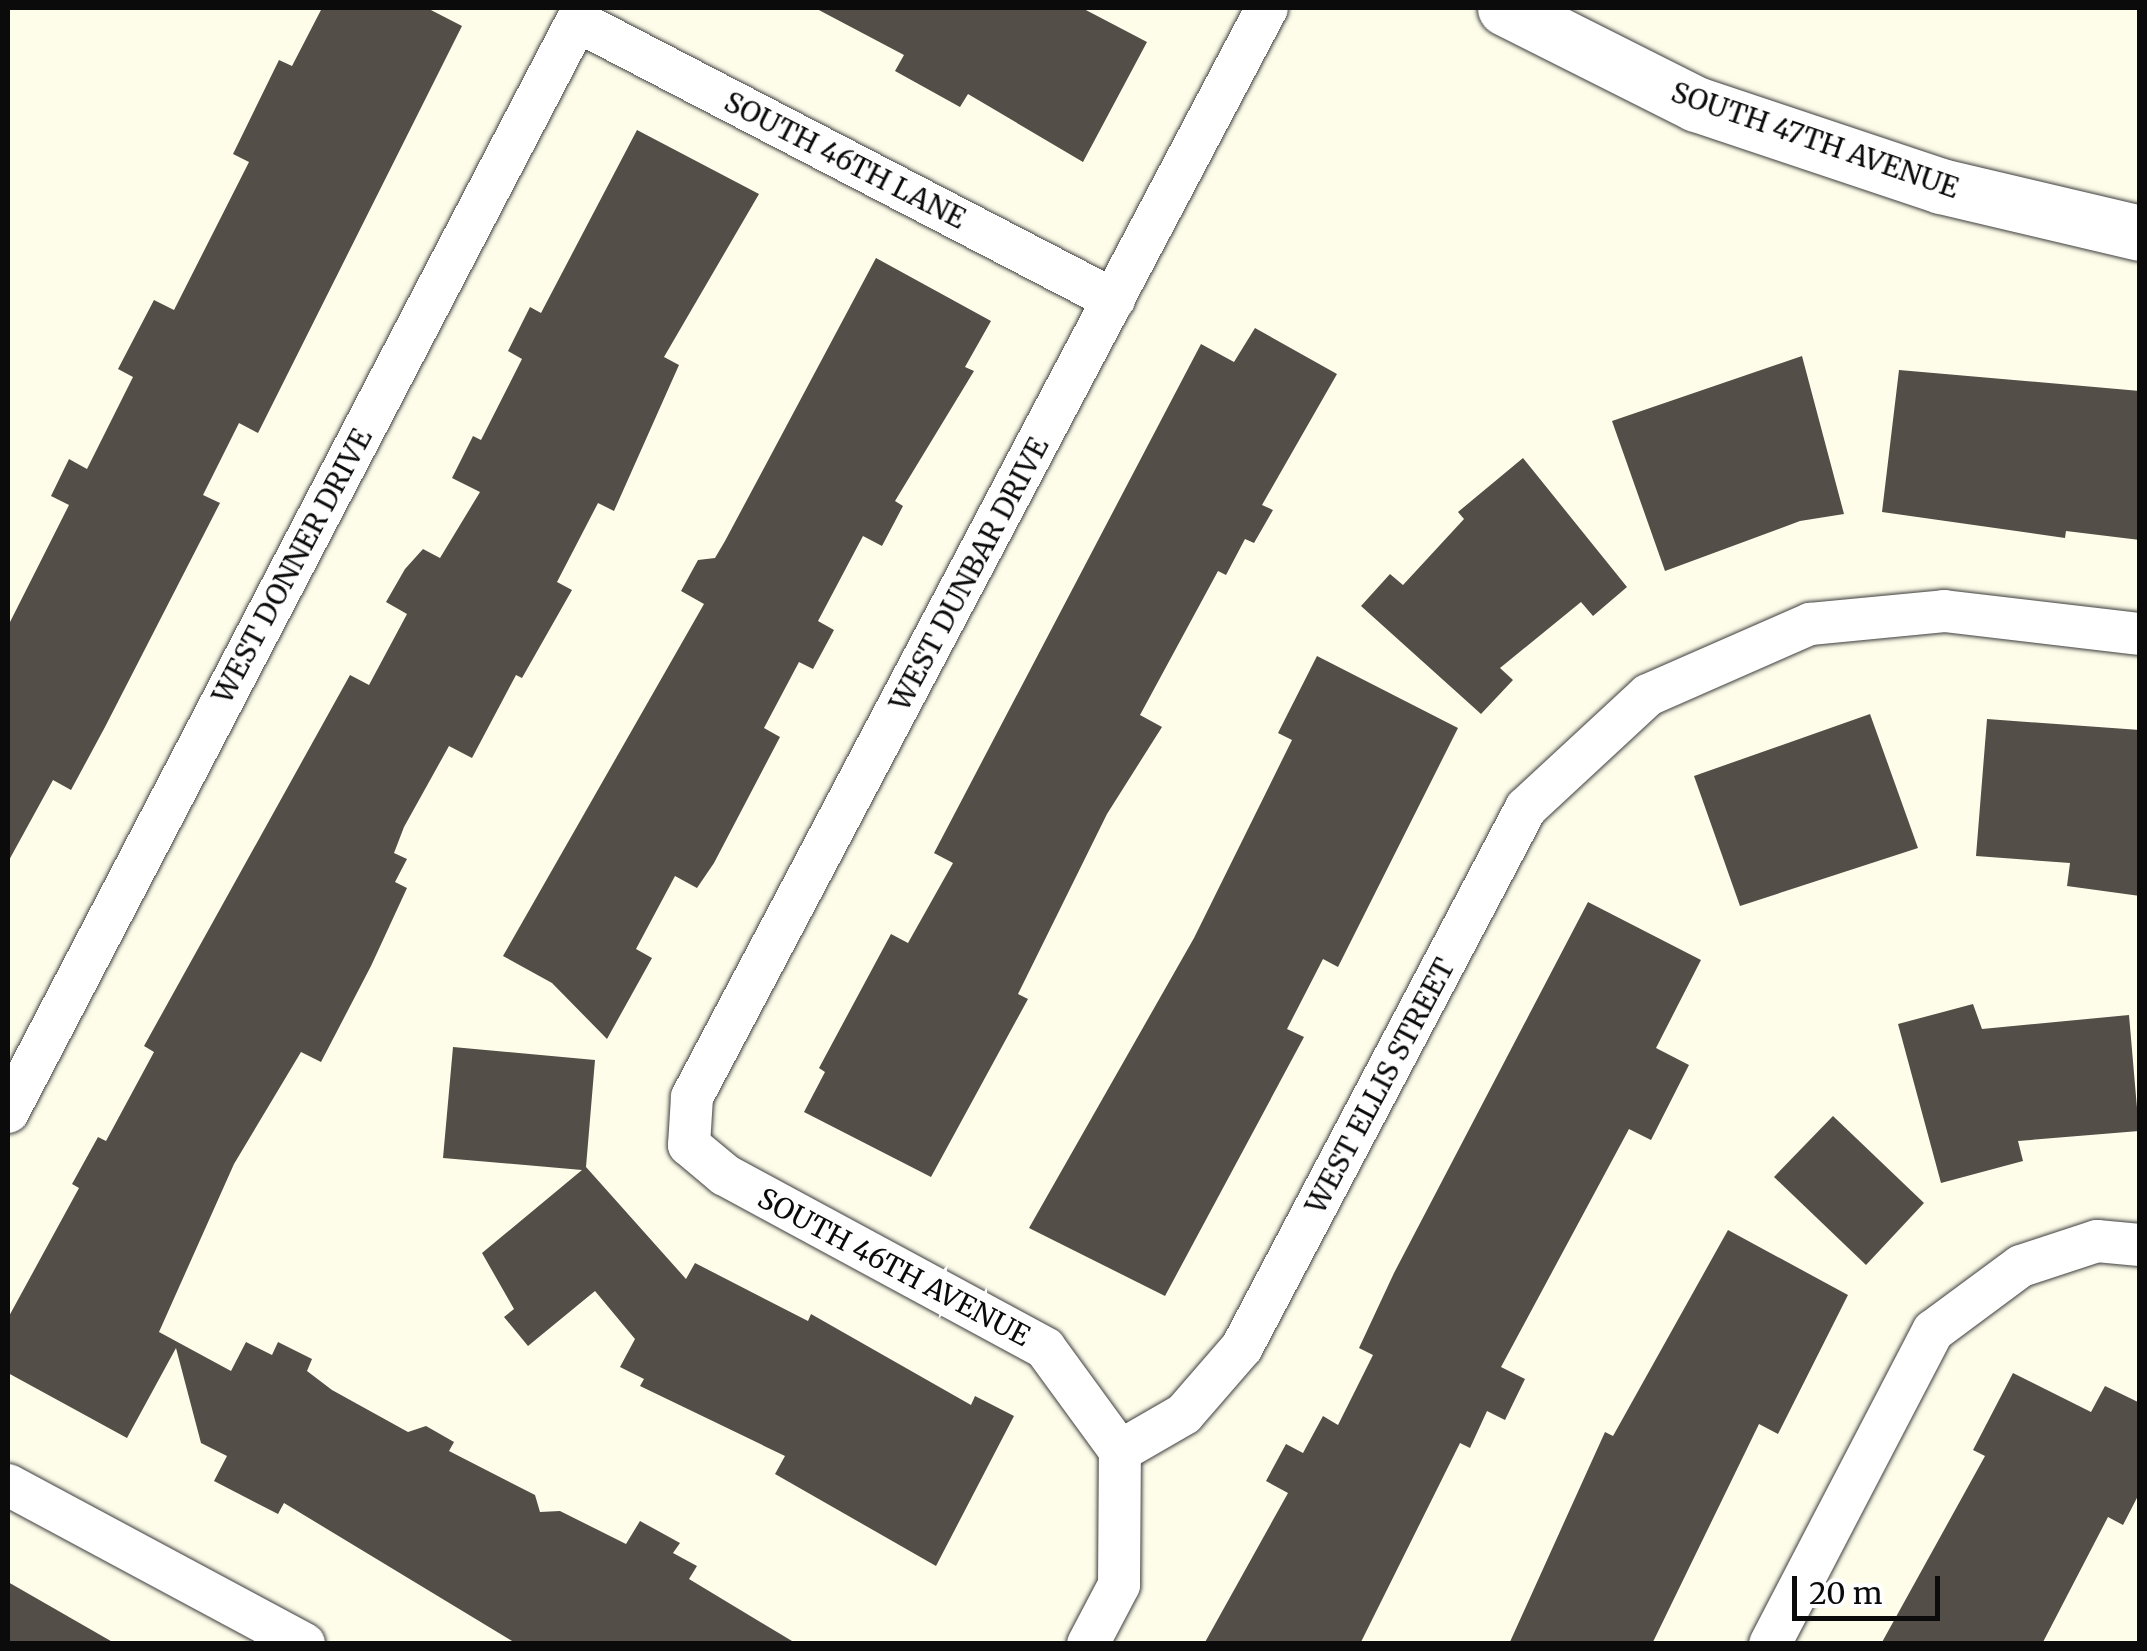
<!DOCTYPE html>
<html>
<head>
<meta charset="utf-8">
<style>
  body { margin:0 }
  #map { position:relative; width:2147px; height:1651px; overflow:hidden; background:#fefdea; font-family:Merriweather,serif }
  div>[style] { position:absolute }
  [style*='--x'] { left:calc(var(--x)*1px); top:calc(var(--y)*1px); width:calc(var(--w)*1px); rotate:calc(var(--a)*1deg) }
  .building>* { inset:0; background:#534e48 }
  .roads { filter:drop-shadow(0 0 2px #3e3e3e) drop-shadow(0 0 2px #3e3e3e) }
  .minor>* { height:42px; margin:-21px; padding:0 21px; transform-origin:21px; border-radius:21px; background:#fff }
  .tertiary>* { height:55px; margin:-27.5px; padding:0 27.5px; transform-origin:27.5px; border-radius:27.5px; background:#fff }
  span { translate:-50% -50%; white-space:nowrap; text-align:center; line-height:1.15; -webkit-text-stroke:10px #fff; paint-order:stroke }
  .street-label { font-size:28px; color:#0b0b0b }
  .frame { position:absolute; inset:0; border:10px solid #0b0b0b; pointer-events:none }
  .scale { position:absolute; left:1792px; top:1576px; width:148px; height:45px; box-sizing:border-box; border:5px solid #0b0b0b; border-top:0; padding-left:12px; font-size:30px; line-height:35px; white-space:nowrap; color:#0b0b0b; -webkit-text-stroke:8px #fff; paint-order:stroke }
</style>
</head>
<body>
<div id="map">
  <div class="building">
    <i style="clip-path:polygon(322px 8px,427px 8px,462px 26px,258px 433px,239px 423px,203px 495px,220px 503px,105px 727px,71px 790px,53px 780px,8px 862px,8px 626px,69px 505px,51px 496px,69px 459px,87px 469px,133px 377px,118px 369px,154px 300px,174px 310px,249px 162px,233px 154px,279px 60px,292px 66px)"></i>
    <i style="clip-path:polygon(815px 8px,1082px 8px,1147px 42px,1083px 162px,968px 94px,960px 107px,895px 71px,904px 55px)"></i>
    <i style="clip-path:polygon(637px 130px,759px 194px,664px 357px,679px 365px,614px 511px,598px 503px,557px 582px,572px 590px,522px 678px,516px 675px,472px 758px,449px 746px,404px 827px,394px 853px,407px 859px,395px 882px,407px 888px,371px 966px,321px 1062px,301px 1052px,234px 1164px,159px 1332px,231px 1371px,246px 1342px,272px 1355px,278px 1342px,312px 1359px,307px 1371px,332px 1390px,408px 1432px,426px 1426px,454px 1442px,449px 1451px,535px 1495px,540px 1512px,560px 1511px,626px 1544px,640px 1521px,680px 1543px,673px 1553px,697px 1566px,689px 1579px,797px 1644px,517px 1644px,284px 1503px,278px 1514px,214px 1481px,227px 1456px,201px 1443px,176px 1348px,127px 1438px,8px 1373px,8px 1318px,79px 1188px,72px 1184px,98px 1137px,106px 1141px,154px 1052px,144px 1046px,350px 675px,369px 685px,407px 614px,386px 602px,405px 569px,423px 549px,440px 558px,480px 492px,452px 478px,473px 436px,481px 440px,522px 359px,508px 351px,530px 307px,541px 313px)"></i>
    <i style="clip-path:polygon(876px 258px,991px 321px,965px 367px,974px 371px,895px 501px,903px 506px,882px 546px,863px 536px,818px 621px,834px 630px,813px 669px,799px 662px,764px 728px,780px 737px,714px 863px,697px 888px,675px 876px,636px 949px,652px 958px,607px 1039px,552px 983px,503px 956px,704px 604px,681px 591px,698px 560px,715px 558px,725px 541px)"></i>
    <i style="clip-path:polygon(1255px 328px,1337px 374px,1262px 505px,1273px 510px,1254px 543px,1245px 539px,1226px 575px,1218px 571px,1140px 715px,1162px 727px,1107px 814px,1018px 994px,1028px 999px,931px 1177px,804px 1112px,825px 1072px,819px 1068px,891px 934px,908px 943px,953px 863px,934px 853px,1201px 344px,1234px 362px)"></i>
    <i style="clip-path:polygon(1802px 356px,1844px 514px,1800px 521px,1665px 571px,1612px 421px)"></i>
    <i style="clip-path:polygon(1899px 370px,2140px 391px,2140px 540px,2066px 531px,2065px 538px,1882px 512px)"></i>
    <i style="clip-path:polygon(1523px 458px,1627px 587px,1593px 616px,1581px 602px,1500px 668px,1513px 680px,1481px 714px,1361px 606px,1390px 574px,1403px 585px,1464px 519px,1458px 512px)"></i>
    <i style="clip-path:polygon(1317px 656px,1458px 728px,1338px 967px,1323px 959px,1287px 1029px,1304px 1037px,1165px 1296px,1029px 1228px,1194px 938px,1292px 740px,1278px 733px)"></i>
    <i style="clip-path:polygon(1870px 714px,1918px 848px,1740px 906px,1694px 776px)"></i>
    <i style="clip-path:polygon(1987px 719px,2140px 730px,2140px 896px,2067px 886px,2070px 863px,1976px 856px)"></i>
    <i style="clip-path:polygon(1588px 902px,1701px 960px,1656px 1048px,1689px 1065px,1651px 1140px,1629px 1129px,1501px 1367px,1525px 1379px,1505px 1420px,1487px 1411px,1470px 1448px,1460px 1443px,1360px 1644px,1204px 1644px,1288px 1493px,1266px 1481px,1286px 1444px,1303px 1453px,1323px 1416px,1338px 1425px,1373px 1355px,1359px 1348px,1394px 1273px)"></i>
    <i style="clip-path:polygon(1973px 1004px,1982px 1029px,2129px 1015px,2139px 1131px,2018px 1141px,2023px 1161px,1941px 1183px,1898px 1024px)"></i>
    <i style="clip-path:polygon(453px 1047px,595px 1060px,586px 1167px,686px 1279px,695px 1263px,808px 1321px,811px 1314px,971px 1405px,975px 1396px,1014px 1416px,936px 1566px,775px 1474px,785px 1456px,640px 1386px,644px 1379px,620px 1367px,635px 1339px,595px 1291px,528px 1346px,504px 1317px,514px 1309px,482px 1253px,582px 1170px,443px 1158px)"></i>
    <i style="clip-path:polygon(1833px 1116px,1924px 1203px,1866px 1265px,1774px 1177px)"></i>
    <i style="clip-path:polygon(1728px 1230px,1848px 1295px,1778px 1434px,1759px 1424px,1652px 1644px,1509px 1644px,1605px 1432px,1613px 1436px)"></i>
    <i style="clip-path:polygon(2013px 1373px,2091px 1412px,2105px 1386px,2140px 1403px,2140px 1492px,2123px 1525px,2108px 1517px,2042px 1644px,1881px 1644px,1985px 1456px,1973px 1450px)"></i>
    <i style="clip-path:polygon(8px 1582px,116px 1644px,8px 1644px)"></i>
  </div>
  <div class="roads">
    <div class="minor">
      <i style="--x:8;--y:1112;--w:1230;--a:-62.46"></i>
      <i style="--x:577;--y:21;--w:605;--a:27.45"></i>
      <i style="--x:1120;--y:1451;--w:127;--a:-126.1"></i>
      <i style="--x:1045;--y:1348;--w:364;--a:-151.6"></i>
      <i style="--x:725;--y:1175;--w:47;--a:-140.2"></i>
      <i style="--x:689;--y:1145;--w:48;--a:-86.4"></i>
      <i style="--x:692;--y:1097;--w:1231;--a:-62.17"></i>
      <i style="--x:1120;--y:1451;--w:74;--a:-30"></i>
      <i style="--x:1184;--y:1414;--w:89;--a:-49.1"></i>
      <i style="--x:1242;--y:1347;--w:609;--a:-62.22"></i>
      <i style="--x:1526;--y:808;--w:166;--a:-42.8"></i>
      <i style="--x:1648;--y:695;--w:177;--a:-23.7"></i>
      <i style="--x:1810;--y:624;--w:135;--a:-5.5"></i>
      <i style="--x:1944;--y:611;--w:197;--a:6.7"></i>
      <i style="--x:8;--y:1485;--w:336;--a:28.2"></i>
      <i style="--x:1088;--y:1644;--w:67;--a:-62.3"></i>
      <i style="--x:1119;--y:1585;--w:134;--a:-89.6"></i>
      <i style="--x:1770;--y:1644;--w:353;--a:-62.5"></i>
      <i style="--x:1933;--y:1331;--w:109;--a:-36.5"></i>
      <i style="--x:2021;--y:1266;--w:80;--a:-18.2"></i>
      <i style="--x:2097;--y:1241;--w:43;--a:5.3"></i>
    </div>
    <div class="tertiary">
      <i style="--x:1505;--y:8;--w:214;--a:26.7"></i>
      <i style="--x:1696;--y:104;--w:258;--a:18.5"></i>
      <i style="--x:1941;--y:186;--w:204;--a:13.3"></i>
    </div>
  </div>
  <div class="street-label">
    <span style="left:1815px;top:140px;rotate:19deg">SOUTH 47TH AVENUE</span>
    <span style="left:845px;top:160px;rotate:27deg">SOUTH 46TH LANE</span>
    <span style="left:292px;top:566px;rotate:-62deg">WEST DONNER DRIVE</span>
    <span style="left:969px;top:574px;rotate:-62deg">WEST DUNBAR DRIVE</span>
    <span style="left:1380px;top:1086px;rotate:-62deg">WEST ELLIS STREET</span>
    <span style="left:894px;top:1267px;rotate:28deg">SOUTH 46TH AVENUE</span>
  </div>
  <div class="frame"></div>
  <div class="scale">20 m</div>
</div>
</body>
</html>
